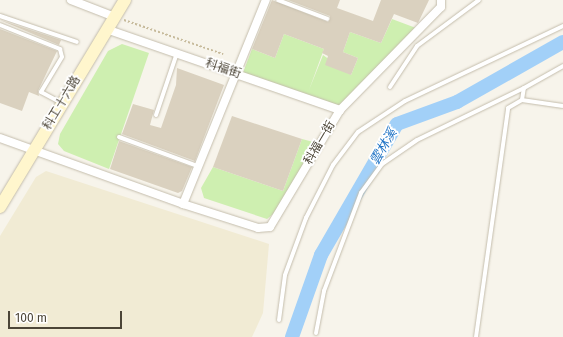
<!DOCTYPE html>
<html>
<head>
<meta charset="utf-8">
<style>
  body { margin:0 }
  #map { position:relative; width:563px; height:337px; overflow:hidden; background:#f7f4eb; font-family:"Fira Sans","Noto Sans TC",sans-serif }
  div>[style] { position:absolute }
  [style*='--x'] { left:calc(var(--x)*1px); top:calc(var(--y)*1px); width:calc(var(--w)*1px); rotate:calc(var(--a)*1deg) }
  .education>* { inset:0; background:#f1ebd4 }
  .green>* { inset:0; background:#ceefb0 }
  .river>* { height:14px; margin:-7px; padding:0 7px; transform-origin:7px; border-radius:7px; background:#a2d0f8 }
  .building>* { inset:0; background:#dad1bf }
  .path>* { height:1.5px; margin-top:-0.75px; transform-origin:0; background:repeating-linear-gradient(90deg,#c7bb9c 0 2px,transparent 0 4px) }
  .roads { filter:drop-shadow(0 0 1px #c4bdac) drop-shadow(0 0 1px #c4bdac) }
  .lane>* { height:4px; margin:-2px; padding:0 2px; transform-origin:2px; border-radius:2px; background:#fff }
  .street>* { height:8px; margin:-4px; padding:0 4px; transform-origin:4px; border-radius:4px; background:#fff }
  .secondary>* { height:12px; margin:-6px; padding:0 6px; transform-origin:6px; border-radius:6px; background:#fff6cd }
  span { translate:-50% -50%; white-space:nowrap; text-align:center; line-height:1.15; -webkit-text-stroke:3.5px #fff; paint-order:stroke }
  .street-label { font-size:12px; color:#4c4537 }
  .water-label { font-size:13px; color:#2376c6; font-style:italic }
  .scale { position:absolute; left:8px; top:311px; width:114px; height:18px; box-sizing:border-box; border:2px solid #4c4537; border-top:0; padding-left:5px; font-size:12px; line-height:14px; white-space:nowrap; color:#4c4537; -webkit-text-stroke:3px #fff; paint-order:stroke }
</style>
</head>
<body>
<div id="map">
  <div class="education">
    <i style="clip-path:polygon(46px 171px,269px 244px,263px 313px,252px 337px,0 337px,0 236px,36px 177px)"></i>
  </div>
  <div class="green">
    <i style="clip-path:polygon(392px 19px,416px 28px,340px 110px,242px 75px,252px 49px,275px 58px,284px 34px,324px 49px,309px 90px,323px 55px,351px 75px,358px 58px,343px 52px,350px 32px,381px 43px)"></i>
    <i style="clip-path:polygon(122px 44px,149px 53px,109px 169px,64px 151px,58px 144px,60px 134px,108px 51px)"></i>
    <i style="clip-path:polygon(302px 139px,317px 143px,278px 210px,267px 219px,204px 198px,201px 188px,213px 167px,283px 191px)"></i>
  </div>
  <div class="river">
    <i style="--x:292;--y:337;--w:87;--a:-70.5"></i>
    <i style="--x:321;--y:255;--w:151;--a:-59.9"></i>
    <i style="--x:397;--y:124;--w:64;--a:-20.1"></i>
    <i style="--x:457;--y:102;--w:122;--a:-29.5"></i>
  </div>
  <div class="building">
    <i style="clip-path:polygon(272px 0,328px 22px,330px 16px,288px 0,340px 0,337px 8px,373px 21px,381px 0,429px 0,418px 23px,394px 14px,381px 43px,350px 32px,343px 52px,358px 58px,351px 75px,325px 65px,328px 56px,322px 53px,324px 49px,284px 34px,275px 58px,252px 49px)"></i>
    <i style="clip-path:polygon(0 20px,61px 40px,59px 45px)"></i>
    <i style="clip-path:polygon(0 29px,57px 51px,38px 91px,39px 96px,29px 92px,22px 111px,0 103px)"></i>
    <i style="clip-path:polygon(177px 68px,224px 85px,195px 161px,122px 134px,133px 104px,154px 110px,150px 125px,161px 128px,176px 85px)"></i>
    <i style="clip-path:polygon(232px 116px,302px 139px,283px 191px,213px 167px)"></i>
    <i style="clip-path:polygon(119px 141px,192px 167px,182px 191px,178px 193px,110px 169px)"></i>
  </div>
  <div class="path">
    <i style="--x:124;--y:20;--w:105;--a:19"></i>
  </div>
  <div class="roads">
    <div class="lane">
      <i style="--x:278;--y:0;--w:53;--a:20.8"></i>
      <i style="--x:0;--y:16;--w:81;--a:18.7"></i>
      <i style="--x:0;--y:25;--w:65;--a:21.8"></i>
      <i style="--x:60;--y:49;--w:8;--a:76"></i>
      <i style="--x:62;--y:57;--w:41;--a:121"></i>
      <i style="--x:41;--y:92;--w:24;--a:28"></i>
      <i style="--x:390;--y:87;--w:49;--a:-56.6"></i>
      <i style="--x:417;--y:46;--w:77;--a:-36.6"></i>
      <i style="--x:522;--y:100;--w:41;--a:8.3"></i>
      <i style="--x:156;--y:115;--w:65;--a:-71.3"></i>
      <i style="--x:119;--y:137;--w:84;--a:20.2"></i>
      <i style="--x:279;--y:320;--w:45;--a:-82.4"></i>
      <i style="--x:285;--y:275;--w:61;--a:-69.8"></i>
      <i style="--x:306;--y:218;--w:59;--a:-63"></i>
      <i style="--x:333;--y:165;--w:41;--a:-52.9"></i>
      <i style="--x:358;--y:132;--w:56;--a:-33.4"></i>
      <i style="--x:405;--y:101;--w:175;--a:-25.4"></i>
      <i style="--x:316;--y:333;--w:43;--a:-79.2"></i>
      <i style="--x:324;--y:291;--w:105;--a:-69.3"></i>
      <i style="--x:361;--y:193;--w:36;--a:-54"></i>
      <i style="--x:382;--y:164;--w:42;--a:-34.4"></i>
      <i style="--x:417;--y:140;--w:119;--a:-25.9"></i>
      <i style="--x:476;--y:337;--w:231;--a:-82"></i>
      <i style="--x:508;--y:108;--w:16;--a:-30"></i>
      <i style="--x:522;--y:100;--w:12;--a:-81"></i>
      <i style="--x:524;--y:88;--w:45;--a:-29.4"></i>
    </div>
    <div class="street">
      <i style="--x:71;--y:0;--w:47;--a:21.1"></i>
      <i style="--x:106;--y:29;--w:248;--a:19.1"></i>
      <i style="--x:0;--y:138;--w:195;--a:19.8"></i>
      <i style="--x:183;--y:204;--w:79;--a:17.7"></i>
      <i style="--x:258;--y:228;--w:12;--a:-5"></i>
      <i style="--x:270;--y:227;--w:136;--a:-59.1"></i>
      <i style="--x:340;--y:110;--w:144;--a:-45.6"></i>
      <i style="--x:441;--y:7;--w:7;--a:-90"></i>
      <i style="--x:183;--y:204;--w:220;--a:-67.9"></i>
    </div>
    <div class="secondary">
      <i style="--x:0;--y:207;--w:242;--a:-58.9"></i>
    </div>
  </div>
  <div class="street-label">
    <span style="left:223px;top:69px;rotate:19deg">科福街</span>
    <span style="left:62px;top:103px;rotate:-59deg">科工十六路</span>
    <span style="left:320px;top:143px;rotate:-59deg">科福一街</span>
  </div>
  <div class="water-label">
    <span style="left:384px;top:147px;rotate:-60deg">雲林溪</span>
  </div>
  <div class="scale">100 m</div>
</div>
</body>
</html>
